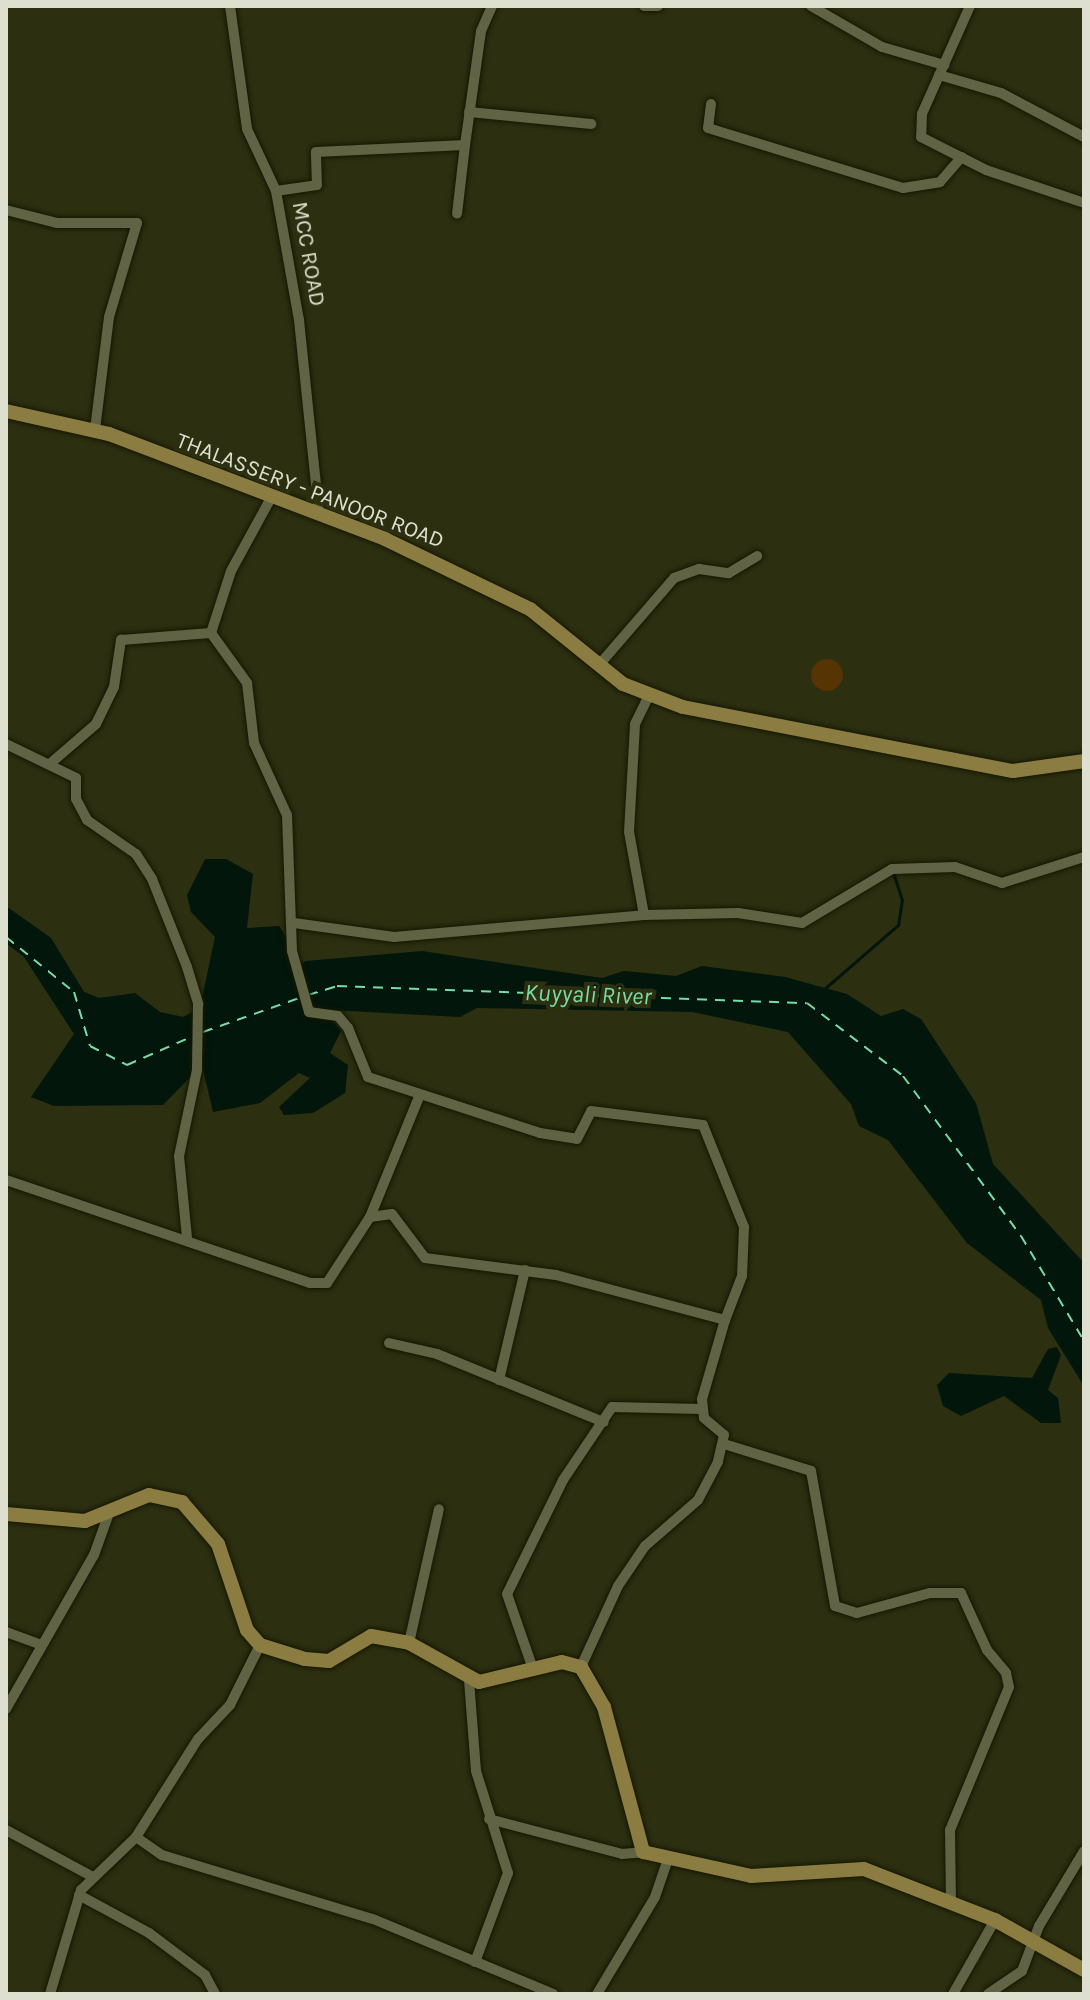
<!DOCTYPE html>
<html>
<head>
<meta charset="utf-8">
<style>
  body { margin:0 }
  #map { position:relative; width:1090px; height:2000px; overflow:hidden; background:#2c2f10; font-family:Karla,sans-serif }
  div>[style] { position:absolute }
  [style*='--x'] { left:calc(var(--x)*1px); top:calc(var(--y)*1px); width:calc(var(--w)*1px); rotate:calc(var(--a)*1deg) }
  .green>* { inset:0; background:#563403 }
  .round { border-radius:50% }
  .water>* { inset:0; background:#02160b }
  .stream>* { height:3px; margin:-1.5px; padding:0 1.5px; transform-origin:1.5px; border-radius:1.5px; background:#02160b }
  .ferry>* { height:2px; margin-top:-1px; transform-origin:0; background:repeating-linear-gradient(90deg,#77dca6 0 10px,transparent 0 18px) }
  .roads { filter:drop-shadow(0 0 2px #151700) drop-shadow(0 0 2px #151700) }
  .minor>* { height:10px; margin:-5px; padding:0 5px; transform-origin:5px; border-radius:5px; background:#606444 }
  .major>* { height:14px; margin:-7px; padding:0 7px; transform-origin:7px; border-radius:7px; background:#8b7d42 }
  span { translate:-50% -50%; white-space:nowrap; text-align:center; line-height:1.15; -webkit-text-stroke:8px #2c2f10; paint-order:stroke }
  .street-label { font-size:22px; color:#dde0ce }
  .water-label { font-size:24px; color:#77dca6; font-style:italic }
  .frame { position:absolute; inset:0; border:8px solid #dde0ce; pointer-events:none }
</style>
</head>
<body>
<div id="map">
  <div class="green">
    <i class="round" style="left:811px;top:659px;width:32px;height:32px"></i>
  </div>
  <div class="water">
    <i style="clip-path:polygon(205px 859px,226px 859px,253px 874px,247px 928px,279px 926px,287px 938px,307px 1016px,333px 1021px,341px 1031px,330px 1053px,348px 1065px,345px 1093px,313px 1113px,284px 1115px,279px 1107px,310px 1078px,299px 1073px,260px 1103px,213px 1112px,202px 1065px,163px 1105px,54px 1106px,31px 1097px,74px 1034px,24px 957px,6px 943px,6px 906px,51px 938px,84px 992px,99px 998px,135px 993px,160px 1012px,183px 1017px,200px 1008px,215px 937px,191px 912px,187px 895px)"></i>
    <i style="clip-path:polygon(422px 951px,602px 978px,624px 971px,676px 976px,702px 966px,785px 977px,847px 994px,881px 1016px,903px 1009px,921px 1019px,976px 1103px,993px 1164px,1084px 1263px,1084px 1386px,1048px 1328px,1041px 1300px,967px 1243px,888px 1140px,859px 1126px,851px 1104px,788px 1032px,692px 1012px,477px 1008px,460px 1017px,312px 1009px,299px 965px,306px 961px)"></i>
    <i style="clip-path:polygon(1057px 1347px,1061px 1355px,1048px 1390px,1058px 1398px,1061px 1423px,1041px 1423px,1004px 1396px,961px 1416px,943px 1406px,937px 1385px,949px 1373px,1032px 1378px,1048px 1349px)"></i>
  </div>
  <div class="stream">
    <i style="--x:824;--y:989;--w:98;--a:-40.9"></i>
    <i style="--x:898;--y:925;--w:25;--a:-81"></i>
    <i style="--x:902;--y:900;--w:29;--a:-108"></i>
  </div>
  <div class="ferry">
    <i style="--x:6;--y:937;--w:87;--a:39"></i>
    <i style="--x:74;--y:992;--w:56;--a:73.5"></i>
    <i style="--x:90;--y:1046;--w:42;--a:27.2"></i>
    <i style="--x:127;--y:1065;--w:72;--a:-23.7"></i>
    <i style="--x:308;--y:995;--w:30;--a:-17"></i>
    <i style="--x:337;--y:986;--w:470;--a:2.1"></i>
    <i style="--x:807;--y:1003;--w:121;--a:37.2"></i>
    <i style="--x:903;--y:1076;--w:199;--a:53.6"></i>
    <i style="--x:1021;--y:1236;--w:122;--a:59"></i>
    <i style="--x:203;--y:1032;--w:105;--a:-19.5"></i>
  </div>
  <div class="roads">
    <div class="minor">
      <i style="--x:230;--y:6;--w:124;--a:82.1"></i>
      <i style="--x:247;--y:129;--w:68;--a:64.9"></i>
      <i style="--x:276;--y:191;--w:131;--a:79.9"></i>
      <i style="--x:299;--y:320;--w:196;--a:84.1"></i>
      <i style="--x:644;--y:6;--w:14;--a:0"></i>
      <i style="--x:811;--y:6;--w:82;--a:30"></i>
      <i style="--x:882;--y:47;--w:65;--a:16.2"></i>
      <i style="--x:970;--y:6;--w:118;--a:114"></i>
      <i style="--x:922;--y:114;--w:23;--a:92"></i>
      <i style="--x:921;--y:137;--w:73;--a:26.9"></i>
      <i style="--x:986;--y:170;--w:103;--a:18.6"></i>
      <i style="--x:939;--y:75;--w:65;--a:16.2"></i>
      <i style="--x:1001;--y:93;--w:94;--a:27.9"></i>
      <i style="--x:711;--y:104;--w:24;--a:97"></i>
      <i style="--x:708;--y:128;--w:204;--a:17.1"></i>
      <i style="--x:903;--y:188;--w:37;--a:-9"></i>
      <i style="--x:940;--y:182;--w:33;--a:-49"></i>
      <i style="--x:469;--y:112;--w:123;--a:5.6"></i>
      <i style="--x:465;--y:145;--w:115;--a:-82"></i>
      <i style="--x:481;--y:31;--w:27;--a:-66"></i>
      <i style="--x:276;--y:191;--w:41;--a:-8.3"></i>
      <i style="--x:317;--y:185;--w:33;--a:-92"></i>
      <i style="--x:316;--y:152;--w:149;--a:-2.7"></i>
      <i style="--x:465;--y:145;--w:69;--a:96.6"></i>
      <i style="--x:6;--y:210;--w:53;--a:14.3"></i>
      <i style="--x:57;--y:223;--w:80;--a:0"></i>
      <i style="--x:137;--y:223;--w:98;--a:106.6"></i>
      <i style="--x:109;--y:317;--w:114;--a:97.1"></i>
      <i style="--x:211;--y:633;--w:65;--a:-72.1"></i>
      <i style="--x:231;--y:571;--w:83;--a:-61.3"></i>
      <i style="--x:599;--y:665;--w:115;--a:-49.2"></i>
      <i style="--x:674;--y:578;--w:27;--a:-20"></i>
      <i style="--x:699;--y:569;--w:30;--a:8"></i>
      <i style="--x:729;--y:573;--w:33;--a:-31"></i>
      <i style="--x:6;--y:744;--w:78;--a:25.9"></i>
      <i style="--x:76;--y:778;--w:21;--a:90"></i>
      <i style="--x:76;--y:799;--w:24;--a:62"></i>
      <i style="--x:87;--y:820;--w:60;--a:34.8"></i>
      <i style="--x:136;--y:854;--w:30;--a:57"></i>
      <i style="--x:152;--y:879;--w:95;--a:68.3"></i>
      <i style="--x:187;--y:967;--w:39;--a:73"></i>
      <i style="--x:198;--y:1004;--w:66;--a:90.9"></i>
      <i style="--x:197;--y:1070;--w:88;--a:101.8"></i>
      <i style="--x:179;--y:1156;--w:81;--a:84.4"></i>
      <i style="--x:52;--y:762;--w:58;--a:-40.8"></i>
      <i style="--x:96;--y:724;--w:41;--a:-64.1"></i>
      <i style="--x:114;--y:687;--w:48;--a:-81.5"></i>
      <i style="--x:121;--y:640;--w:90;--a:-4.4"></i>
      <i style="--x:211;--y:633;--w:62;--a:54.2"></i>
      <i style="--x:247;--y:683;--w:60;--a:83.3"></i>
      <i style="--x:254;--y:743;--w:79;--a:65.4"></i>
      <i style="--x:287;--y:815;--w:136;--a:87.9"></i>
      <i style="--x:292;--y:951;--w:63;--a:74.4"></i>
      <i style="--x:309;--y:1012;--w:29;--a:8"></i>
      <i style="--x:338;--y:1016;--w:16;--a:50"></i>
      <i style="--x:348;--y:1028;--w:53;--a:67.8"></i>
      <i style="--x:368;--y:1077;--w:181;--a:18"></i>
      <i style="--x:540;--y:1133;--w:37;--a:9"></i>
      <i style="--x:577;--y:1139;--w:31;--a:-63"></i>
      <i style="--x:591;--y:1111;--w:113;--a:7.1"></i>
      <i style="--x:703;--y:1125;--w:110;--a:68.1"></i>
      <i style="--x:744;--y:1227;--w:49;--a:92.3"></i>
      <i style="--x:742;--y:1276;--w:47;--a:111.1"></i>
      <i style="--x:644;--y:915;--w:84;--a:-100.2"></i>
      <i style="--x:629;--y:832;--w:108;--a:-86.8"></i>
      <i style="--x:635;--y:724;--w:32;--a:-64"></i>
      <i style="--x:294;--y:923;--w:101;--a:8"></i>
      <i style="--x:394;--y:937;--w:251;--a:-5"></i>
      <i style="--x:644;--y:915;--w:94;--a:-1.2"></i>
      <i style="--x:738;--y:913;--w:65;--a:8.9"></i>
      <i style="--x:802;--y:923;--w:105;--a:-31"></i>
      <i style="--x:892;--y:869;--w:63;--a:-1.8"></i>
      <i style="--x:955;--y:867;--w:50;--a:18.8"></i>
      <i style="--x:1002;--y:883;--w:86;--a:-17.6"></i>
      <i style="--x:6;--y:1180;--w:321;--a:18.7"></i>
      <i style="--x:310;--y:1283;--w:17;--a:0"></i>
      <i style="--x:327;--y:1283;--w:79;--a:-56.9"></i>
      <i style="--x:370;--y:1217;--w:22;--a:-8"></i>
      <i style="--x:392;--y:1214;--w:55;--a:53.1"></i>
      <i style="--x:425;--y:1258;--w:132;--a:7.4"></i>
      <i style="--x:556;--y:1275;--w:175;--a:14.9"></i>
      <i style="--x:725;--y:1320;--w:82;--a:106.2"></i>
      <i style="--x:702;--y:1399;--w:19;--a:84"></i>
      <i style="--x:704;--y:1418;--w:26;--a:40"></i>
      <i style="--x:724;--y:1435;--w:28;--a:103"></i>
      <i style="--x:718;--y:1462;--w:43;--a:117.8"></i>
      <i style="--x:698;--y:1500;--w:70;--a:139"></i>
      <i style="--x:645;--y:1546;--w:48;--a:124"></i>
      <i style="--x:618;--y:1586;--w:89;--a:114.6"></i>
      <i style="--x:370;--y:1217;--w:130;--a:-67.8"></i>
      <i style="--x:389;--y:1343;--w:49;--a:12.9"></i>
      <i style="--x:437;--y:1354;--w:180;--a:22.2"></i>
      <i style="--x:499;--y:1380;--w:113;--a:-76.7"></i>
      <i style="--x:724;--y:1444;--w:91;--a:17.2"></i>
      <i style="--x:811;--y:1471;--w:137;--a:79.9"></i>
      <i style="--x:835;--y:1606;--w:23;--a:18"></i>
      <i style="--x:857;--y:1613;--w:76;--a:-15.3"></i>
      <i style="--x:930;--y:1593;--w:31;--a:0"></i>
      <i style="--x:961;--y:1593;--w:63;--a:65.5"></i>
      <i style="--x:987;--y:1650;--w:30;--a:50"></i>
      <i style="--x:1006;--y:1673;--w:14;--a:78"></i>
      <i style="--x:1009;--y:1687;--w:155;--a:112.4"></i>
      <i style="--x:950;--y:1830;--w:73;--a:89.2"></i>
      <i style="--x:6;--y:1632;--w:37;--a:20"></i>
      <i style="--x:409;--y:1643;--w:137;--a:-77.4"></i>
      <i style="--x:533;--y:1669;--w:79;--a:-109.1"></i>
      <i style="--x:507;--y:1594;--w:127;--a:-63.8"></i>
      <i style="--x:563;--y:1480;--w:88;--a:-56.1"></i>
      <i style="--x:612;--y:1407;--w:90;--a:1.3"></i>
      <i style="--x:469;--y:1680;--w:91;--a:85.6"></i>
      <i style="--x:476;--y:1771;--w:107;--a:72.6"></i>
      <i style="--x:508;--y:1873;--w:95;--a:110.3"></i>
      <i style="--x:6;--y:1709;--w:177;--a:-60.3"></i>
      <i style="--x:94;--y:1555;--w:45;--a:-70.3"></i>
      <i style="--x:489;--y:1819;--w:138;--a:14.7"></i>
      <i style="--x:622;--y:1854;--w:21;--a:-5"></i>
      <i style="--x:6;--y:1830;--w:97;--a:28.4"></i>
      <i style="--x:136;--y:1837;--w:32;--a:35"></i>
      <i style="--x:162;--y:1855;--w:220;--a:16.9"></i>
      <i style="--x:373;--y:1919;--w:195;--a:22.6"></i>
      <i style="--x:79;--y:1895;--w:80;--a:28.5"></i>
      <i style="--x:149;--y:1933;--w:70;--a:36.9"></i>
      <i style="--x:205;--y:1975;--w:21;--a:62"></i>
      <i style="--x:50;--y:1994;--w:109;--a:-73.4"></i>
      <i style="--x:81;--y:1890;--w:76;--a:-43.9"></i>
      <i style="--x:136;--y:1837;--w:116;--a:-57.7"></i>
      <i style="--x:198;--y:1739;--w:47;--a:-46.7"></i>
      <i style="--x:230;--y:1705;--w:67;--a:-63.4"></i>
      <i style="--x:597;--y:1994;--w:113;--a:-59.1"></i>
      <i style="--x:655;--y:1897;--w:40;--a:-71.1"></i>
      <i style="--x:953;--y:1994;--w:85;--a:-60.4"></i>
      <i style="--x:988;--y:1994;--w:41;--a:-34.1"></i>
      <i style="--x:1022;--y:1971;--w:48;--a:-69.3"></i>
      <i style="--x:1039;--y:1926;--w:87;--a:-59"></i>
    </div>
    <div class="major">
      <i style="--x:6;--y:411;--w:106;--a:12.6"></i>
      <i style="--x:109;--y:434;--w:295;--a:20.8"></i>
      <i style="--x:385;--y:539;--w:161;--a:25.8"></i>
      <i style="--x:530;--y:609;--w:119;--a:38.9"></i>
      <i style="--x:623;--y:684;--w:64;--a:21"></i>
      <i style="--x:683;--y:707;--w:336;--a:11"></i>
      <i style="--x:1013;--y:771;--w:72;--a:-8"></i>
      <i style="--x:6;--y:1514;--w:79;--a:5.1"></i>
      <i style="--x:85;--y:1521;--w:69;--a:-22.1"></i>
      <i style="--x:149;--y:1495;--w:34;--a:12"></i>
      <i style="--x:182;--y:1502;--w:55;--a:49.4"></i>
      <i style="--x:218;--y:1544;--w:91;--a:71.4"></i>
      <i style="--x:247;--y:1630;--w:20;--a:49"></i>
      <i style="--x:260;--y:1645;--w:47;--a:17.3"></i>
      <i style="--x:305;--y:1659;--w:24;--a:5"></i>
      <i style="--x:329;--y:1661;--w:49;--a:-30.8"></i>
      <i style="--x:371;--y:1636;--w:39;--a:10"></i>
      <i style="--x:409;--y:1643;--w:80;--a:29.1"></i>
      <i style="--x:479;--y:1682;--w:85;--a:-13.5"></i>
      <i style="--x:562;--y:1662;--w:20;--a:15"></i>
      <i style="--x:581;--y:1667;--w:46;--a:60.1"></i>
      <i style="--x:604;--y:1707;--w:150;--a:74.9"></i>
      <i style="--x:643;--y:1852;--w:111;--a:12.5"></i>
      <i style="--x:751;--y:1876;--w:113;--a:-3.5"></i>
      <i style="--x:864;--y:1869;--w:141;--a:21.3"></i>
      <i style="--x:995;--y:1920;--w:102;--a:29.3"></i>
    </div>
  </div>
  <div class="street-label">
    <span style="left:308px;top:254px;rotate:80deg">MCC ROAD</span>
    <span style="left:310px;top:491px;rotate:21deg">THALASSERY - PANOOR ROAD</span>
  </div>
  <div class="water-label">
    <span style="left:588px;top:995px;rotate:2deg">Kuyyali River</span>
  </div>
  <div class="frame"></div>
</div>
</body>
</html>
